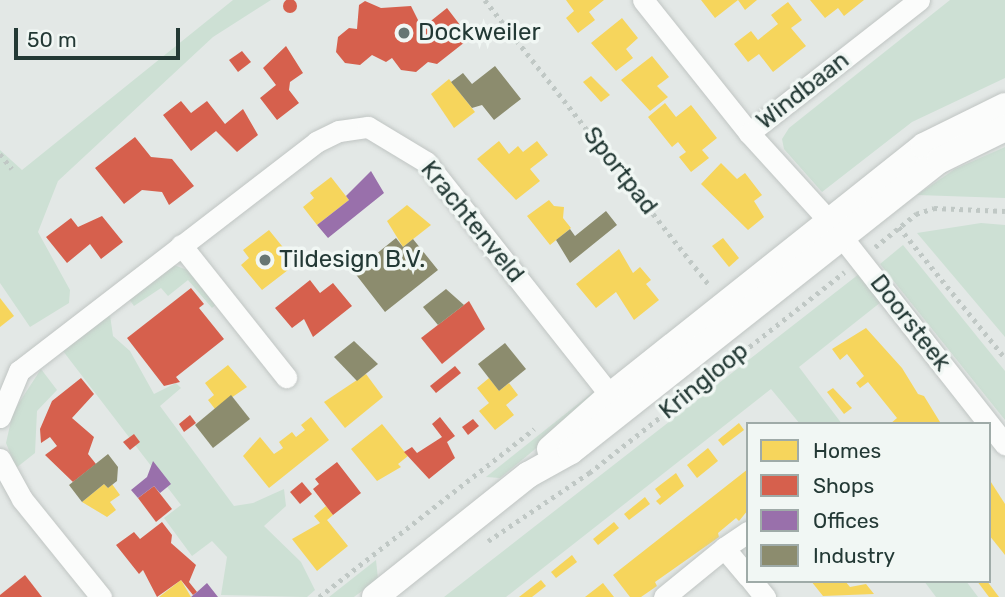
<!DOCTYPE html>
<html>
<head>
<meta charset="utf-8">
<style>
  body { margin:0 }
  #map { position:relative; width:1005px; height:597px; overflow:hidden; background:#e3e8e6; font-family:Rubik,sans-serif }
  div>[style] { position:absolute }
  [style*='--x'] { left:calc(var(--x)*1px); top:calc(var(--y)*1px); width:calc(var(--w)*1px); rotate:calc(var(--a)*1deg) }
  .green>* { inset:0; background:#cde0d4 }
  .homes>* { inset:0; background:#f6d55c }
  .shops>* { inset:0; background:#d6604d }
  .round { border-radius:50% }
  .offices>* { inset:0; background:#9970ab }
  .industry>* { inset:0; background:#8c8c6e }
  .path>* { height:4.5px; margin-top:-2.25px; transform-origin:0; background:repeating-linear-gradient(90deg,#c0c8c5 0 3.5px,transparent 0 8.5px) }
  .roads { filter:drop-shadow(0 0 2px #c0c5c3) drop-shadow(0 0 2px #c0c5c3) }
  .minor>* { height:21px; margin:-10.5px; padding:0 10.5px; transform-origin:10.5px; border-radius:10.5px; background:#fbfcfb }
  .tertiary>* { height:26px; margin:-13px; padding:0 13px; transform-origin:13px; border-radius:13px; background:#fbfcfb }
  .dots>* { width:19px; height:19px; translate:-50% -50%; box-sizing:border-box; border:4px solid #f1f7f4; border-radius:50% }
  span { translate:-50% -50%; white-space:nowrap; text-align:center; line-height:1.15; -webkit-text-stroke:7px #f1f7f4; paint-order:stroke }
  .poi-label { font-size:24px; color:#233935 }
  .left { translate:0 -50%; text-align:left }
  .street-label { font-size:24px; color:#233935 }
  .legend { position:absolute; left:746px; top:422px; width:245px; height:161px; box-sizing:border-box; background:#f1f7f4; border:2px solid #9faba8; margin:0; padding:9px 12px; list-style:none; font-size:21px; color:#233935 }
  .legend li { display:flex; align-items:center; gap:14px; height:35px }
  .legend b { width:35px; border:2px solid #9faba8 }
  .scale { position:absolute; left:14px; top:28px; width:166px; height:32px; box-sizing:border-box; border:4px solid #233935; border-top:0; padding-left:9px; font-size:21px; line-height:24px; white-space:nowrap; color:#233935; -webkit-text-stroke:5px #f1f7f4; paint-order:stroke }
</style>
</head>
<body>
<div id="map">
  <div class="green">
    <i style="clip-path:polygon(233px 0,271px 0,213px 37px,58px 181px,38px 232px,70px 290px,69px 303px,30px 327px,0 283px,0 150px,22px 170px)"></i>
    <i style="clip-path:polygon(950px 0,1005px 0,1005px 78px,912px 122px,822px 192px,784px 149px,782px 139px,789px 128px)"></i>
    <i style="clip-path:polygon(1005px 147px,1005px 198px,917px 195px,955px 169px)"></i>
    <i style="clip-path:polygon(981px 223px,1005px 225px,1005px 337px,917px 233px)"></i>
    <i style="clip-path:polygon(903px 245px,1005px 371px,1005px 420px,880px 264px)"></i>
    <i style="clip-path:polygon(174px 265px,190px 271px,217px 304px,212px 308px,188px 280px,168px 296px,161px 288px,134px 306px,129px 299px)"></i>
    <i style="clip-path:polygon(859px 274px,881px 302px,799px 367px,842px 424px,800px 424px,771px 389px,506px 597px,444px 597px)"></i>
    <i style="clip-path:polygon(110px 315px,113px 336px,130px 351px,154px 394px,176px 383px,181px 388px,160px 406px,234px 506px,253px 503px,284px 489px,286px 506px,264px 526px,301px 562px,315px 590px,307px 597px,221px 595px,227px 557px,212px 541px,192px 556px,164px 518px,181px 505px,63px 351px)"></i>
    <i style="clip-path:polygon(41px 369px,57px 390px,37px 411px,35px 453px,16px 468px,6px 443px,13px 412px)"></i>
    <i style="clip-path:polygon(593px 392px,586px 407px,500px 478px,486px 477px)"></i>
    <i style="clip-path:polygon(376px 560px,378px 579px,354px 597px,329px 597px)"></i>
    <i style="clip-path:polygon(924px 581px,966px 581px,978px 597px,936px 597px)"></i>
  </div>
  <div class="homes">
    <i style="clip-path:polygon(566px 0,604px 0,589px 12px,595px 20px,578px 33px,566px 18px,574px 11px)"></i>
    <i style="clip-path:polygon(701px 0,757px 0,745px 10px,738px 0,715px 18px)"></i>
    <i style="clip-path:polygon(810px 0,864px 0,844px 16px,838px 8px,825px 18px)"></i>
    <i style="clip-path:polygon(788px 2px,802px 20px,791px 28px,806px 46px,773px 72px,759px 54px,748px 62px,734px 44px,751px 31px,758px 40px,778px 24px,771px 15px)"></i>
    <i style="clip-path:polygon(622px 18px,638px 38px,626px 49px,633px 58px,616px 71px,591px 43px)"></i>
    <i style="clip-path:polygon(652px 56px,669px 77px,657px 86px,668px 97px,650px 111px,621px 80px)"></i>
    <i style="clip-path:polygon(591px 76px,610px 95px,601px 102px,583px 82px)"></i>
    <i style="clip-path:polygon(449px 79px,475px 112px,454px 128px,431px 94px)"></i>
    <i style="clip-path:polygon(665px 103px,676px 117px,691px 105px,717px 138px,702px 150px,709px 158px,691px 172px,679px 157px,686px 152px,678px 142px,672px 147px,648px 117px)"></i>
    <i style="clip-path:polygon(499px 141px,509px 154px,518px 146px,523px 152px,537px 141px,548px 155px,530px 169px,540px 181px,516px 200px,477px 159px)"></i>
    <i style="clip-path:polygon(721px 163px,737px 179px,745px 173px,762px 195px,754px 201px,764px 217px,748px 230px,701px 184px)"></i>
    <i style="clip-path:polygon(331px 177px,349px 200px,317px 225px,303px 207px,314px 198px,310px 193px)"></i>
    <i style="clip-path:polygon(549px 200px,554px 206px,564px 207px,563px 218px,571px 228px,550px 245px,527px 216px)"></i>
    <i style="clip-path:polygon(407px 205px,431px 225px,403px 247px,387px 221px)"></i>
    <i style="clip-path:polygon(269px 230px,290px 256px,282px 262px,288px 270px,262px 290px,241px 265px,249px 258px,243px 250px)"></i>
    <i style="clip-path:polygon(723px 238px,739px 258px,729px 267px,712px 246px)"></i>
    <i style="clip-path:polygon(619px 249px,633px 273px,640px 267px,651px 280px,646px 284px,659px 300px,634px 320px,616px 292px,596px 308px,576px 284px)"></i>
    <i style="clip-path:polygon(0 298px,14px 316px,0 327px)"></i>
    <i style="clip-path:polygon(866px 328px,902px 368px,918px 394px,924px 396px,940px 422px,946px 424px,890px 424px,897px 418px,868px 382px,860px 388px,856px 383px,864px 376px,847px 354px,840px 360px,832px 349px)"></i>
    <i style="clip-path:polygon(228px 365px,247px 387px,215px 409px,208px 400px,214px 395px,205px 383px)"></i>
    <i style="clip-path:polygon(366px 374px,383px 397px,345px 428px,324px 402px)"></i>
    <i style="clip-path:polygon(489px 378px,499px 391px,509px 383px,518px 395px,506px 405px,514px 415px,495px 430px,479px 411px,489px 403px,477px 388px)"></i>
    <i style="clip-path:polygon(833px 388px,852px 408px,844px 414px,827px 392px)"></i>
    <i style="clip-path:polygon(311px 417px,329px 440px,269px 488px,243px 456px,260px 437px,274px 454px,283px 448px,279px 442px,292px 432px,296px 437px,305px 430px,301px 425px)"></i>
    <i style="clip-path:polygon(739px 423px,744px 430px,723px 446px,718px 440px)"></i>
    <i style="clip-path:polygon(382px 424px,408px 456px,398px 464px,401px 467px,377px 481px,351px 449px)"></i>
    <i style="clip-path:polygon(708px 448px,718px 461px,697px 478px,687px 465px)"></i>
    <i style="clip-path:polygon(748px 469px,748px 510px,739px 521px,736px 518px,718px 533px,719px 537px,655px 582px,657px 586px,641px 597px,630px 597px,613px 575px)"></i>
    <i style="clip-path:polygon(676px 473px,684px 486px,660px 505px,656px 501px,661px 497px,655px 489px)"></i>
    <i style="clip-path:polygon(989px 479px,1005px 504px,1005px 555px,989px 535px)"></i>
    <i style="clip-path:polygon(104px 484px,108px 488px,112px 484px,120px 495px,110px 502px,116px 510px,107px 517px,82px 502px)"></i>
    <i style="clip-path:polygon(645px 497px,650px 504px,629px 520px,624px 514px)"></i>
    <i style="clip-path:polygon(326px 506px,333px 515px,327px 520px,348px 546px,317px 571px,292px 539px,320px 523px,314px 516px)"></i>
    <i style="clip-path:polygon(614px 522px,619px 528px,598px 545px,593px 539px)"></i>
    <i style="clip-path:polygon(572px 555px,577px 562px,556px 578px,551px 572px)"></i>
    <i style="clip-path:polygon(181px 580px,191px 597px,159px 597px)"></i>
    <i style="clip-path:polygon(541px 580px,546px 586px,532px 597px,519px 597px)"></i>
    <i style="clip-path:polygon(811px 581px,845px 581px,850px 587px,866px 584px,874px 594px,823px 596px)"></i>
    <i style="clip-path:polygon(977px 581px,987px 581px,999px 597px,989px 597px)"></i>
    <i style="clip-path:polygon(603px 583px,614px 597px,585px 597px)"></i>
  </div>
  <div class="shops">
    <i class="round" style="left:283px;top:-1px;width:14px;height:14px"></i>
    <i style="clip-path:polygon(365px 1px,381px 8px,411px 6px,422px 28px,447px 8px,470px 38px,437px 64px,428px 62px,416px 72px,401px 70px,392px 58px,386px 62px,372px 55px,360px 65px,345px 63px,336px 52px,338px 37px,349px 28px,357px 29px,359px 5px)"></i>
    <i style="clip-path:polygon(286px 46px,303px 73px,290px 82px,289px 90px,299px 103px,277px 120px,260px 98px,276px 85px,263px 68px)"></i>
    <i style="clip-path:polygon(242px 51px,251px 62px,238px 72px,229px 60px)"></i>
    <i style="clip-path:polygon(181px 101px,191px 113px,207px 101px,225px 124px,243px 109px,258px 135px,237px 152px,216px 131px,191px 151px,163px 115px)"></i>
    <i style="clip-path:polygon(135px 137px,151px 157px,172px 159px,194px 186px,169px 205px,162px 192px,142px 190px,124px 204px,95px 168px)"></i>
    <i style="clip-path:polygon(102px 216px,123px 242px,101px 259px,90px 244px,67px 263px,46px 237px,71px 218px,78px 227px)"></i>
    <i style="clip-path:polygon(310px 280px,320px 293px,333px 283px,352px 306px,313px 337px,304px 319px,292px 328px,275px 308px)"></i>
    <i style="clip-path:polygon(191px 288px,204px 304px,199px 308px,224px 339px,176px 377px,180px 382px,164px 386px,127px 338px)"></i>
    <i style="clip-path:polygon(469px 301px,485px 329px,442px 364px,421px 338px)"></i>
    <i style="clip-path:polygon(455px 366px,461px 373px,436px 393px,430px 386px)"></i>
    <i style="clip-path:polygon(81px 378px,94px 394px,72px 418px,94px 437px,88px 454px,96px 464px,73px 482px,45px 455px,57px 446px,50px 437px,41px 443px,40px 429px,52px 401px)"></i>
    <i style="clip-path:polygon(190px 415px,196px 423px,184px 432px,179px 424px)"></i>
    <i style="clip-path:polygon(440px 417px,455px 436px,447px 442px,455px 458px,429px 479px,404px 452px,412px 447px,417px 453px,442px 437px,432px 424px)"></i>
    <i style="clip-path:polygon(473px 419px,479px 426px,468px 435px,462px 427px)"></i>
    <i style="clip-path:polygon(134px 434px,140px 442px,130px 450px,123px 442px)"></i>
    <i style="clip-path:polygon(337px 462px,361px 493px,333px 515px,313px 489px,319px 484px,315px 479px)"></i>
    <i style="clip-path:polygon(302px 482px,312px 494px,300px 504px,290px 492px)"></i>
    <i style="clip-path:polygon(154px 486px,172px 509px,156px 522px,138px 498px)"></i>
    <i style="clip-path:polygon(162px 522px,172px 535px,171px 543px,196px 565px,189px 582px,197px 592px,193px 595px,181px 580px,157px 597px,143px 570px,139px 574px,116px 545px,134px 532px,140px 539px)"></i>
    <i style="clip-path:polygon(25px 575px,42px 597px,0 597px,0 595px)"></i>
  </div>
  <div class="offices">
    <i style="clip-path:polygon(371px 171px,384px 193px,328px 238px,317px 225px,349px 200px,346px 196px)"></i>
    <i style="clip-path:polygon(153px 461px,171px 484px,160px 493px,154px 486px,138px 498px,131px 490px,147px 477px)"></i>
    <i style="clip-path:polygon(207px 583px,218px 597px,191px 597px,197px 592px)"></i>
  </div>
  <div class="industry">
    <i style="clip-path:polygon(495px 66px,521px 99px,494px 120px,482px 105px,472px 108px,451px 82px,463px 73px,472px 84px)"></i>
    <i style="clip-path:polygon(606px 211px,617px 225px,570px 263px,556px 240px,570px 229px,575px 236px)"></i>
    <i style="clip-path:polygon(396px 238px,403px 247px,413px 239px,438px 270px,385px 312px,354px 272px)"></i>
    <i style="clip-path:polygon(446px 289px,464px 305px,438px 325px,423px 307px)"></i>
    <i style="clip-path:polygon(354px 341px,378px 364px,357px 381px,334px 357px)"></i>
    <i style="clip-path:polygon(505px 343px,526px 369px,499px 391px,478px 364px)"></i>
    <i style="clip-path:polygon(231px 395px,250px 419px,213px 448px,195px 425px)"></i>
    <i style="clip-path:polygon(108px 454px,118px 467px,117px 481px,108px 488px,104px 484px,82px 502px,69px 485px)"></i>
  </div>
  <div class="path">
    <i style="--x:485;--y:0;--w:364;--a:51.8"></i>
    <i style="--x:0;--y:154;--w:19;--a:51"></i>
    <i style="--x:899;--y:227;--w:169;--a:51"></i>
    <i style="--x:875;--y:247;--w:53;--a:-38.8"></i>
    <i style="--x:916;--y:214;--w:19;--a:-18"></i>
    <i style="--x:934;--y:208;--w:71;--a:2.4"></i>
    <i style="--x:488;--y:541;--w:122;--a:-34"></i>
    <i style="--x:589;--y:473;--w:325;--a:-38.2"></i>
    <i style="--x:319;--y:597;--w:273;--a:-38"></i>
  </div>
  <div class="roads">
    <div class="minor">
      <i style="--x:643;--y:0;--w:170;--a:51.4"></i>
      <i style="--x:919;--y:0;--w:216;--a:142"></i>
      <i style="--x:749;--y:133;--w:120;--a:47.7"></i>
      <i style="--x:830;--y:222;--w:283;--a:51.8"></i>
      <i style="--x:181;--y:245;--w:169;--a:51.5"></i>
      <i style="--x:0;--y:417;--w:50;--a:-67.6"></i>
      <i style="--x:19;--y:371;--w:375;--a:-37.6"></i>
      <i style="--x:316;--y:142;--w:25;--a:-26"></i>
      <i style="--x:339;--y:131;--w:29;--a:-8"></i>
      <i style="--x:368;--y:127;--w:68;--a:31.1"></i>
      <i style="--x:426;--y:162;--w:311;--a:51.7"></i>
      <i style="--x:0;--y:459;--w:46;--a:61.2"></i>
      <i style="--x:22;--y:499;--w:126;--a:51.1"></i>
      <i style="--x:724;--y:548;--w:29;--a:-34"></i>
      <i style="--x:752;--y:581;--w:21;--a:51"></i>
      <i style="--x:664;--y:597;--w:77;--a:-39.2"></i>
      <i style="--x:724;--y:548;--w:38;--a:50"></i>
    </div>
    <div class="tertiary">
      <i style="--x:550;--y:449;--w:81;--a:-41.5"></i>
      <i style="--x:611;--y:395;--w:400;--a:-38.5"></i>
      <i style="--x:924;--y:146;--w:90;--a:-26.3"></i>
      <i style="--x:375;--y:597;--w:196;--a:-38.6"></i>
      <i style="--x:528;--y:475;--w:49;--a:-29.2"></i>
      <i style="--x:571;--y:451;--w:470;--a:-38.3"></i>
      <i style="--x:940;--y:160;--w:72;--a:-26.2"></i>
    </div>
  </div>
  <div class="dots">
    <i style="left:404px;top:33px;background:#667673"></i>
    <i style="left:265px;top:260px;background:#667673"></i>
  </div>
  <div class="poi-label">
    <span class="left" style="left:418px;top:33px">Dockweiler</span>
    <span class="left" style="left:279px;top:260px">Tildesign B.V.</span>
  </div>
  <div class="street-label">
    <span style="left:803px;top:91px;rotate:-38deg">Windbaan</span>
    <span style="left:620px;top:171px;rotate:52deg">Sportpad</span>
    <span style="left:472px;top:222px;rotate:51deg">Krachtenveld</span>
    <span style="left:910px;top:323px;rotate:52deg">Doorsteek</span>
    <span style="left:704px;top:381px;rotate:-39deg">Kringloop</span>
  </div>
  <ul class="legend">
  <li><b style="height:19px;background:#f6d55c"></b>Homes</li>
  <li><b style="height:19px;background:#d6604d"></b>Shops</li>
  <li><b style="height:19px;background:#9970ab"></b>Offices</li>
  <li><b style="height:19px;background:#8c8c6e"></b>Industry</li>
  </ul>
  <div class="scale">50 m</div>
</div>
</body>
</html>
